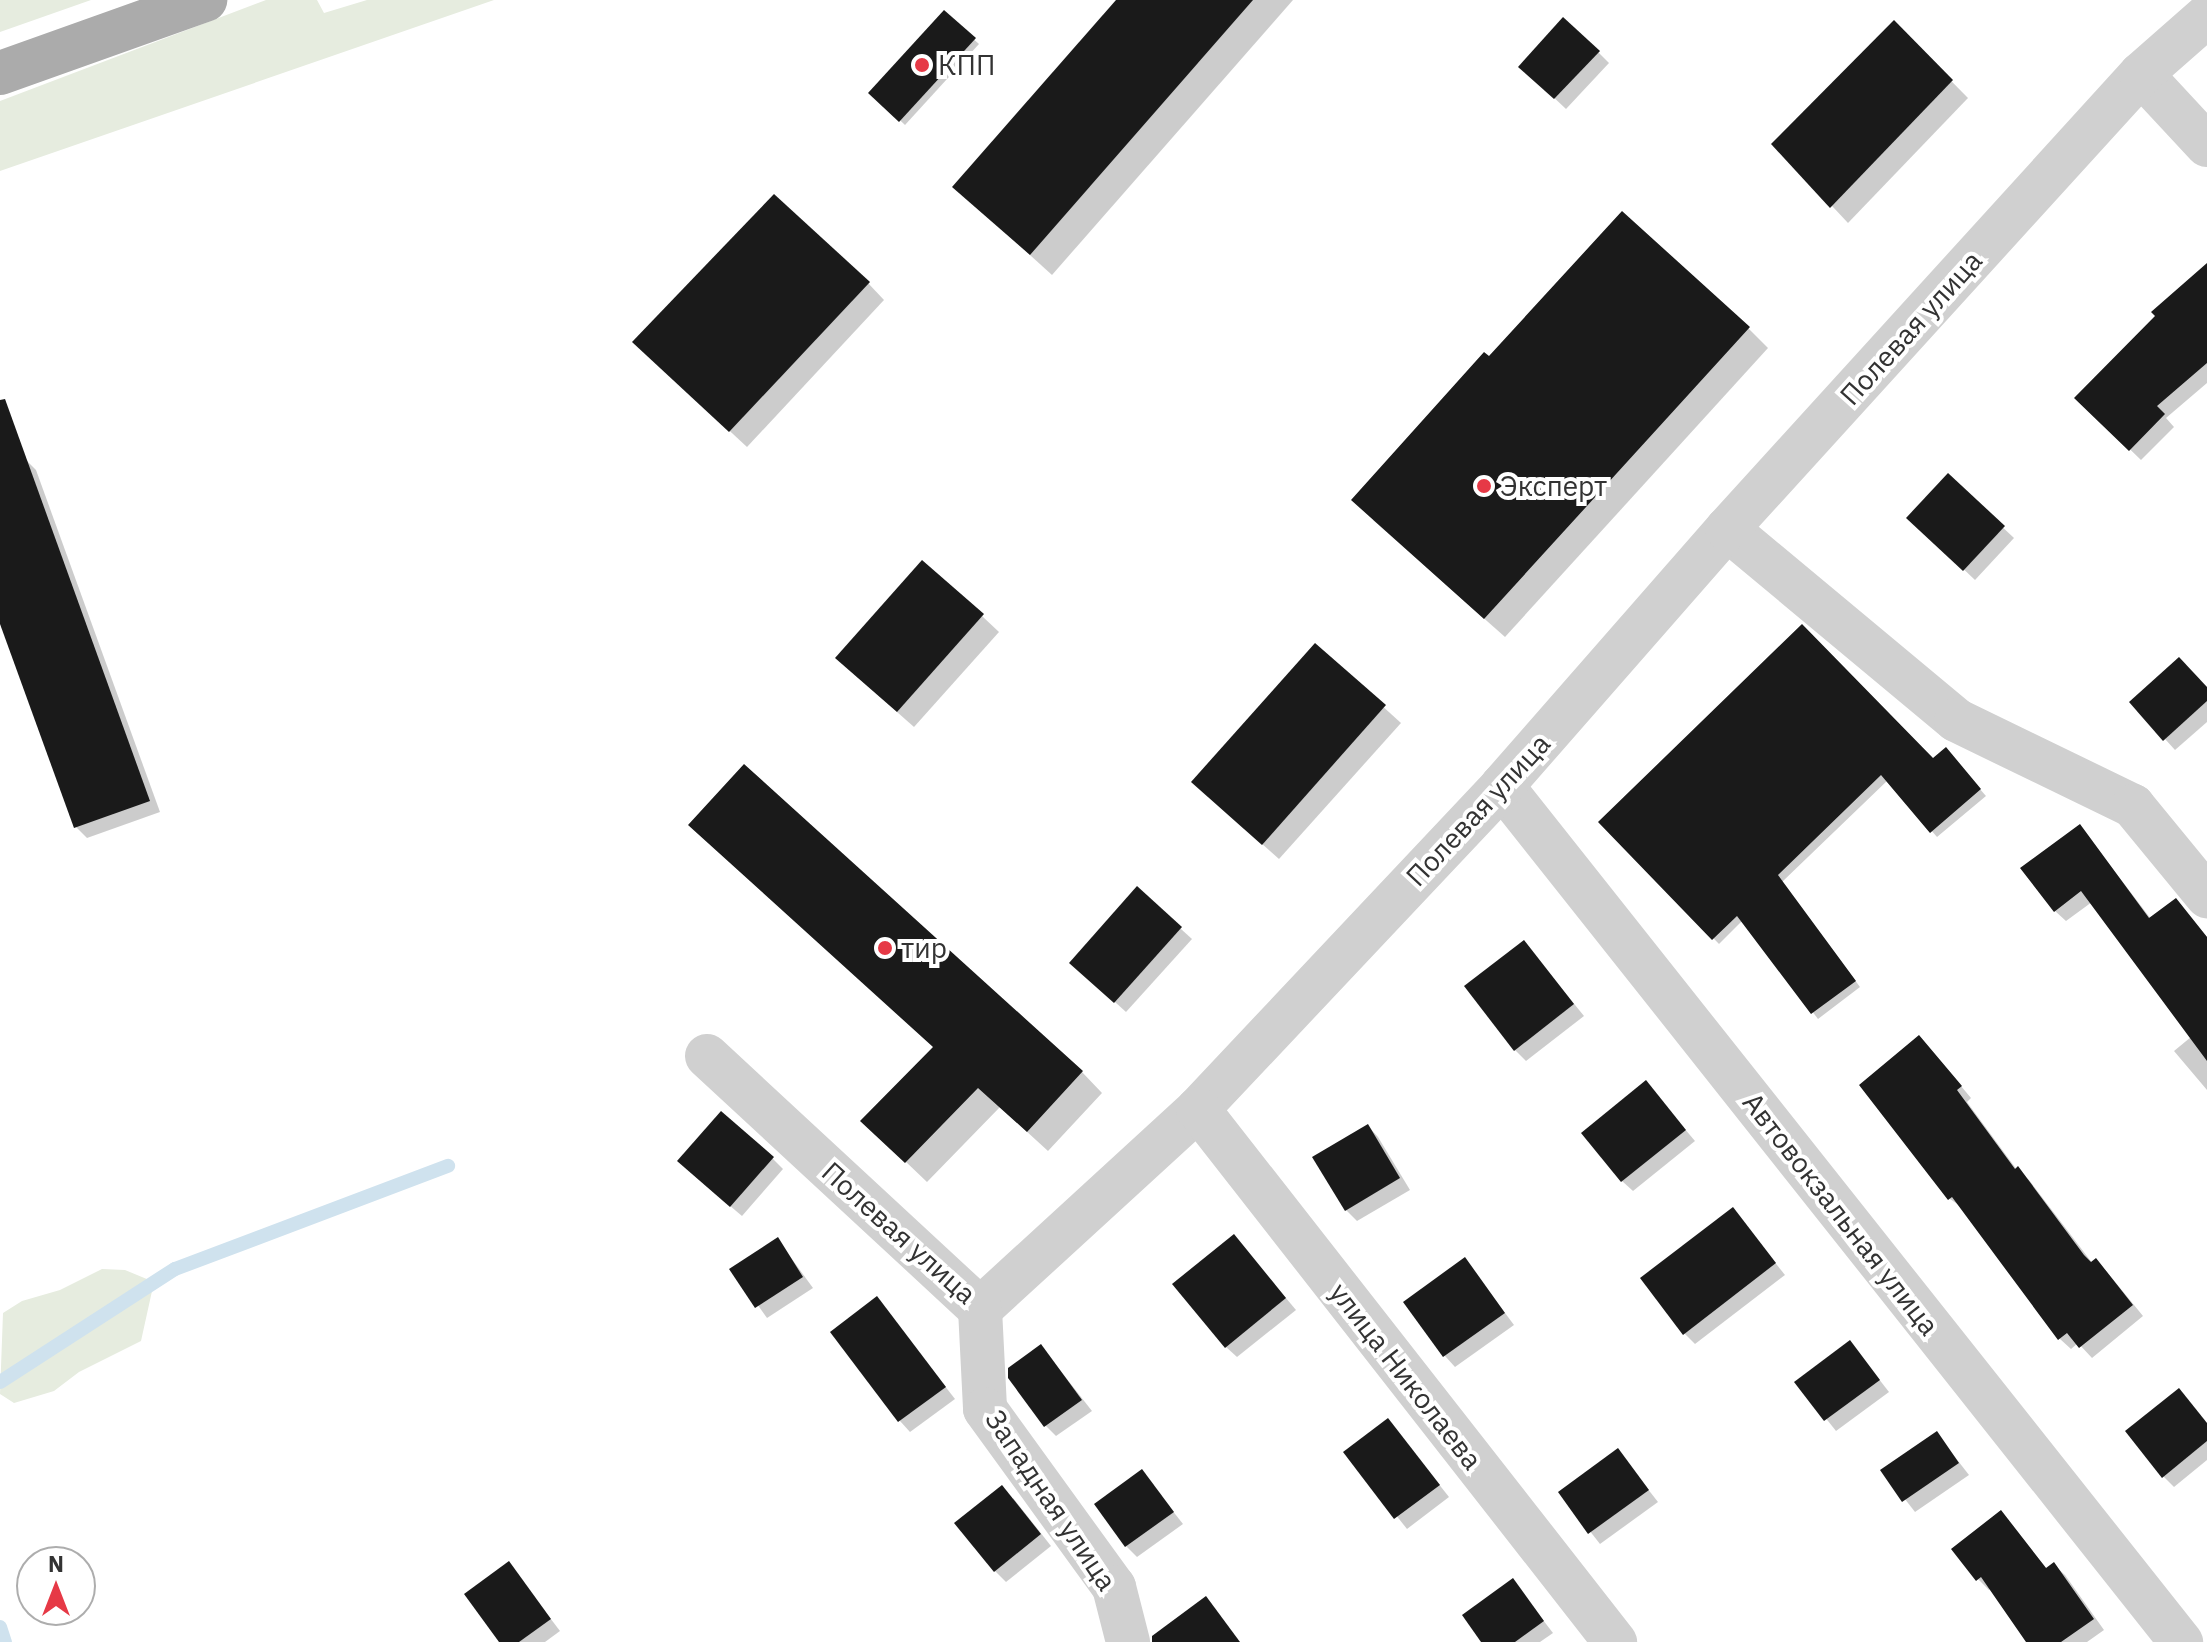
<!DOCTYPE html>
<html>
<head>
<meta charset="utf-8">
<style>
  body { margin:0 }
  #map { position:relative; width:2207px; height:1642px; overflow:hidden; background:#fff; font-family:"IBM Plex Sans",sans-serif }
  div>[style] { position:absolute }
  [style*='--x'] { left:calc(var(--x)*1px); top:calc(var(--y)*1px); width:calc(var(--w)*1px); rotate:calc(var(--a)*1deg) }
  .green>* { inset:0; background:#e6ecdf }
  .shadow>* { inset:0; background:#0003 }
  .stream>* { height:14px; margin:-7px; padding:0 7px; transform-origin:7px; border-radius:7px; background:#cfe2ee }
  .building>* { inset:0; background:#1a1a1a }
  .minor>* { height:44px; margin:-22px; padding:0 22px; transform-origin:22px; border-radius:22px; background:#d0d0d0 }
  .major>* { height:44px; margin:-22px; padding:0 22px; transform-origin:22px; border-radius:22px; background:#ababab }
  .dots>* { width:22px; height:22px; translate:-50% -50%; box-sizing:border-box; border:4px solid #fff; border-radius:50% }
  span { translate:-50% -50%; white-space:nowrap; text-align:center; line-height:1.15; -webkit-text-stroke:8px #fff; paint-order:stroke }
  .poi-label { font-size:28px; color:#333 }
  .left { translate:0 -50%; text-align:left }
  .street-label { font-size:28px; color:#333 }
  .north { position:absolute; left:16px; top:1546px; width:80px; height:80px; box-sizing:border-box; background:#fff; border:2px solid #adadad; border-radius:50%; rotate:0deg; font-size:22px; font-weight:700; line-height:32px; text-align:center; color:#333 }
  .north::after { content:''; display:block; margin:auto; width:28px; height:36px; background:#e63946; clip-path:polygon(50% 0,100% 100%,50% 72%,0 100%) }
</style>
</head>
<body>
<div id="map">
  <div class="green">
    <i style="clip-path:polygon(0 0,91px 0,0 32px)"></i>
    <i style="clip-path:polygon(266px 0,317px 0,324px 13px,367px 0,494px 0,0 171px,0 101px)"></i>
    <i style="clip-path:polygon(102px 1269px,125px 1270px,154px 1282px,141px 1341px,79px 1372px,54px 1391px,14px 1403px,0 1394px,3px 1313px,22px 1301px,60px 1290px)"></i>
  </div>
  <div class="shadow">
    <i style="clip-path:polygon(1118px 0,1293px 0,1052px 275px,955px 187px)"></i>
    <i style="clip-path:polygon(944px 13px,979px 44px,905px 125px,871px 93px)"></i>
    <i style="clip-path:polygon(1894px 23px,1968px 98px,1848px 223px,1774px 144px)"></i>
    <i style="clip-path:polygon(1598px 52px,1609px 63px,1566px 109px,1532px 77px)"></i>
    <i style="clip-path:polygon(2207px 276px,2207px 383px,2166px 418px,2174px 427px,2141px 460px,2077px 398px)"></i>
    <i style="clip-path:polygon(868px 283px,884px 300px,747px 447px,651px 358px)"></i>
    <i style="clip-path:polygon(1748px 328px,1768px 348px,1505px 637px,1373px 520px,1489px 359px)"></i>
    <i style="clip-path:polygon(25px 459px,36px 470px,160px 812px,87px 838px,76px 827px,0 618px,0 468px)"></i>
    <i style="clip-path:polygon(1948px 476px,2014px 538px,1975px 580px,1920px 528px)"></i>
    <i style="clip-path:polygon(982px 616px,999px 632px,914px 727px,854px 674px)"></i>
    <i style="clip-path:polygon(1315px 645px,1401px 723px,1279px 859px,1210px 798px)"></i>
    <i style="clip-path:polygon(2207px 689px,2207px 722px,2175px 750px,2165px 739px)"></i>
    <i style="clip-path:polygon(1951px 756px,1986px 796px,1937px 837px,1888px 780px,1782px 882px,1860px 987px,1818px 1019px,1743px 920px,1719px 944px,1600px 822px)"></i>
    <i style="clip-path:polygon(2080px 826px,2151px 919px,2176px 900px,2207px 937px,2207px 1090px,2174px 1051px,2191px 1037px,2092px 902px,2066px 921px,2055px 911px)"></i>
    <i style="clip-path:polygon(1137px 889px,1192px 939px,1126px 1012px,1083px 973px)"></i>
    <i style="clip-path:polygon(1524px 942px,1584px 1016px,1526px 1061px,1515px 1050px)"></i>
    <i style="clip-path:polygon(934px 1048px,1082px 1072px,1102px 1093px,1048px 1151px,1000px 1107px,927px 1182px,884px 1141px)"></i>
    <i style="clip-path:polygon(1930px 1049px,1971px 1098px,1967px 1102px,2017px 1170px,2029px 1180px,2093px 1264px,2096px 1261px,2107px 1272px,2143px 1316px,2092px 1358px,2078px 1343px,2071px 1349px,2060px 1339px,1963px 1208px,1950px 1199px)"></i>
    <i style="clip-path:polygon(1646px 1083px,1695px 1141px,1633px 1191px,1622px 1181px)"></i>
    <i style="clip-path:polygon(1368px 1126px,1378px 1137px,1410px 1190px,1357px 1221px,1346px 1210px)"></i>
    <i style="clip-path:polygon(772px 1158px,783px 1169px,742px 1216px,690px 1172px)"></i>
    <i style="clip-path:polygon(1733px 1210px,1785px 1275px,1695px 1344px,1684px 1333px)"></i>
    <i style="clip-path:polygon(778px 1240px,813px 1288px,767px 1318px,732px 1269px)"></i>
    <i style="clip-path:polygon(1244px 1248px,1296px 1310px,1237px 1357px,1226px 1347px)"></i>
    <i style="clip-path:polygon(1465px 1259px,1514px 1325px,1455px 1367px,1445px 1356px)"></i>
    <i style="clip-path:polygon(877px 1299px,955px 1399px,910px 1432px,900px 1421px)"></i>
    <i style="clip-path:polygon(1850px 1342px,1889px 1392px,1836px 1431px,1797px 1382px)"></i>
    <i style="clip-path:polygon(1041px 1346px,1092px 1411px,1056px 1436px,1045px 1425px)"></i>
    <i style="clip-path:polygon(1388px 1420px,1449px 1497px,1407px 1529px,1346px 1452px)"></i>
    <i style="clip-path:polygon(2207px 1423px,2207px 1460px,2174px 1487px,2163px 1476px)"></i>
    <i style="clip-path:polygon(1937px 1434px,1969px 1475px,1915px 1512px,1883px 1471px)"></i>
    <i style="clip-path:polygon(1618px 1451px,1658px 1502px,1600px 1544px,1560px 1493px)"></i>
    <i style="clip-path:polygon(1142px 1472px,1183px 1524px,1137px 1557px,1126px 1546px)"></i>
    <i style="clip-path:polygon(1013px 1498px,1051px 1546px,1006px 1582px,995px 1571px)"></i>
    <i style="clip-path:polygon(2001px 1512px,2047px 1569px,2054px 1565px,2065px 1575px,2104px 1630px,2087px 1642px,2029px 1642px,1991px 1588px,1989px 1590px,1978px 1579px)"></i>
    <i style="clip-path:polygon(509px 1564px,560px 1631px,545px 1642px,501px 1642px)"></i>
    <i style="clip-path:polygon(1513px 1581px,1553px 1633px,1540px 1642px,1484px 1642px)"></i>
  </div>
  <div class="stream">
    <i style="--x:0;--y:1382;--w:208;--a:-32.9"></i>
    <i style="--x:175;--y:1269;--w:292;--a:-20.7"></i>
    <i style="--x:0;--y:1627;--w:16;--a:72"></i>
  </div>
  <div class="building">
    <i style="clip-path:polygon(1116px 0,1253px 0,1030px 255px,952px 187px)"></i>
    <i style="clip-path:polygon(944px 10px,976px 38px,899px 122px,868px 93px)"></i>
    <i style="clip-path:polygon(1563px 17px,1600px 51px,1554px 99px,1518px 67px)"></i>
    <i style="clip-path:polygon(1894px 20px,1953px 80px,1830px 208px,1771px 144px)"></i>
    <i style="clip-path:polygon(774px 194px,870px 282px,729px 432px,632px 342px)"></i>
    <i style="clip-path:polygon(1622px 211px,1750px 327px,1484px 619px,1351px 500px,1484px 352px,1489px 356px)"></i>
    <i style="clip-path:polygon(2207px 263px,2207px 363px,2157px 406px,2165px 414px,2129px 451px,2074px 398px,2155px 316px,2151px 312px)"></i>
    <i style="clip-path:polygon(5px 399px,150px 801px,74px 828px,0 624px,0 400px)"></i>
    <i style="clip-path:polygon(1948px 473px,2005px 526px,1963px 571px,1906px 518px)"></i>
    <i style="clip-path:polygon(922px 560px,984px 614px,897px 712px,835px 658px)"></i>
    <i style="clip-path:polygon(1802px 624px,1933px 758px,1946px 747px,1981px 789px,1930px 833px,1881px 775px,1778px 875px,1856px 981px,1811px 1014px,1737px 916px,1712px 940px,1598px 822px)"></i>
    <i style="clip-path:polygon(1315px 643px,1386px 705px,1262px 845px,1191px 782px)"></i>
    <i style="clip-path:polygon(2179px 657px,2207px 687px,2207px 701px,2163px 741px,2129px 702px)"></i>
    <i style="clip-path:polygon(744px 764px,1083px 1071px,1027px 1132px,978px 1088px,905px 1163px,860px 1121px,933px 1047px,688px 825px)"></i>
    <i style="clip-path:polygon(2080px 824px,2149px 918px,2176px 898px,2207px 937px,2207px 1061px,2081px 891px,2054px 912px,2020px 868px)"></i>
    <i style="clip-path:polygon(1137px 886px,1182px 927px,1114px 1003px,1069px 963px)"></i>
    <i style="clip-path:polygon(1524px 940px,1574px 1004px,1514px 1051px,1464px 986px)"></i>
    <i style="clip-path:polygon(1919px 1035px,1962px 1086px,1957px 1090px,2015px 1169px,2018px 1166px,2084px 1255px,2091px 1262px,2096px 1258px,2133px 1305px,2079px 1348px,2067px 1333px,2058px 1340px,1952px 1197px,1948px 1200px,1859px 1085px)"></i>
    <i style="clip-path:polygon(1646px 1080px,1686px 1130px,1621px 1182px,1581px 1133px)"></i>
    <i style="clip-path:polygon(721px 1111px,774px 1157px,730px 1207px,677px 1161px)"></i>
    <i style="clip-path:polygon(1368px 1124px,1400px 1178px,1345px 1211px,1312px 1157px)"></i>
    <i style="clip-path:polygon(1733px 1207px,1776px 1263px,1683px 1335px,1640px 1278px)"></i>
    <i style="clip-path:polygon(1234px 1234px,1286px 1298px,1225px 1348px,1172px 1284px)"></i>
    <i style="clip-path:polygon(778px 1237px,803px 1277px,755px 1308px,729px 1269px)"></i>
    <i style="clip-path:polygon(1465px 1257px,1505px 1313px,1443px 1357px,1403px 1302px)"></i>
    <i style="clip-path:polygon(877px 1296px,946px 1387px,898px 1422px,830px 1332px)"></i>
    <i style="clip-path:polygon(1850px 1340px,1880px 1380px,1824px 1421px,1794px 1382px)"></i>
    <i style="clip-path:polygon(1041px 1344px,1082px 1400px,1044px 1427px,1008px 1378px,1008px 1368px)"></i>
    <i style="clip-path:polygon(2179px 1388px,2207px 1423px,2207px 1441px,2162px 1478px,2125px 1431px)"></i>
    <i style="clip-path:polygon(1388px 1418px,1440px 1485px,1394px 1519px,1343px 1452px)"></i>
    <i style="clip-path:polygon(1937px 1431px,1959px 1463px,1902px 1502px,1880px 1470px)"></i>
    <i style="clip-path:polygon(1618px 1448px,1649px 1490px,1588px 1534px,1558px 1492px)"></i>
    <i style="clip-path:polygon(1142px 1469px,1174px 1512px,1125px 1547px,1094px 1504px)"></i>
    <i style="clip-path:polygon(1002px 1485px,1041px 1534px,994px 1572px,954px 1523px)"></i>
    <i style="clip-path:polygon(2001px 1510px,2046px 1568px,2054px 1562px,2094px 1619px,2061px 1642px,2026px 1642px,1981px 1577px,1976px 1581px,1951px 1549px)"></i>
    <i style="clip-path:polygon(509px 1561px,551px 1619px,519px 1642px,499px 1642px,464px 1594px)"></i>
    <i style="clip-path:polygon(1513px 1578px,1544px 1621px,1515px 1642px,1481px 1642px,1462px 1615px)"></i>
    <i style="clip-path:polygon(1206px 1596px,1240px 1642px,1152px 1642px,1152px 1636px)"></i>
  </div>
  <div class="minor">
    <i style="--x:2141;--y:74;--w:97;--a:47.1"></i>
    <i style="--x:1727;--y:529;--w:298;--a:39.8"></i>
    <i style="--x:1956;--y:720;--w:197;--a:25.9"></i>
    <i style="--x:2133;--y:806;--w:117;--a:50.6"></i>
    <i style="--x:1502;--y:786;--w:1093;--a:51.58"></i>
    <i style="--x:707;--y:1056;--w:372;--a:42.8"></i>
    <i style="--x:980;--y:1309;--w:296;--a:-42.5"></i>
    <i style="--x:1198;--y:1109;--w:444;--a:-46.7"></i>
    <i style="--x:1502;--y:786;--w:342;--a:-48.8"></i>
    <i style="--x:1727;--y:529;--w:615;--a:-47.7"></i>
    <i style="--x:2141;--y:74;--w:88;--a:-41.3"></i>
    <i style="--x:1198;--y:1109;--w:677;--a:51.96"></i>
    <i style="--x:980;--y:1309;--w:100;--a:87.1"></i>
    <i style="--x:985;--y:1409;--w:220;--a:54.1"></i>
    <i style="--x:1114;--y:1587;--w:57;--a:75.7"></i>
  </div>
  <div class="major">
    <i style="--x:0;--y:73;--w:218;--a:-19.6"></i>
  </div>
  <div class="dots">
    <i style="left:922px;top:65px;background:#e63946"></i>
    <i style="left:1484px;top:486px;background:#e63946"></i>
    <i style="left:885px;top:948px;background:#e63946"></i>
  </div>
  <div class="poi-label">
    <span class="left" style="left:938px;top:65px">КПП</span>
    <span class="left" style="left:1500px;top:486px">Эксперт</span>
    <span class="left" style="left:901px;top:948px">тир</span>
  </div>
  <div class="street-label">
    <span style="left:1911px;top:328px;rotate:-48deg">Полевая улица</span>
    <span style="left:1478px;top:810px;rotate:-47deg">Полевая улица</span>
    <span style="left:1841px;top:1214px;rotate:52deg">Автовокзальная улица</span>
    <span style="left:899px;top:1233px;rotate:42deg">Полевая улица</span>
    <span style="left:1406px;top:1376px;rotate:52deg">улица Николаева</span>
    <span style="left:1051px;top:1500px;rotate:56deg">Западная улица</span>
  </div>
  <div class="north">N</div>
</div>
</body>
</html>
